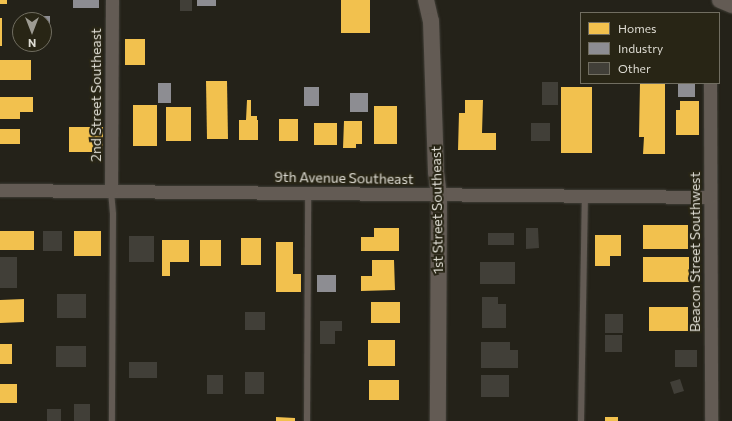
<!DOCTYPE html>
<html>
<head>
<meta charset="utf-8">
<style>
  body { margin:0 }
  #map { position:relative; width:732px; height:421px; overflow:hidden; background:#242219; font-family:Commissioner,sans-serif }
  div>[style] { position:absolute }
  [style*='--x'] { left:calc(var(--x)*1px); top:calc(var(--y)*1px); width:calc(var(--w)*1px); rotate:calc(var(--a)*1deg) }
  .homes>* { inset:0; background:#f2c14e }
  .industry>* { inset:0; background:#8d8d92 }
  .building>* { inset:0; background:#413f38 }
  .roads { filter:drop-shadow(0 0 1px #413f38) drop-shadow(0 0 1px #413f38) }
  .service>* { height:6px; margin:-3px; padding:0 3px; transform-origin:3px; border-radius:3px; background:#635b54 }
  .minor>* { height:13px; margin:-6.5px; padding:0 6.5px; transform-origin:6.5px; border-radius:6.5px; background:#635b54 }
  .tertiary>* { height:16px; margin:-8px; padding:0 8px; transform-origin:8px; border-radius:8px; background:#635b54 }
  span { translate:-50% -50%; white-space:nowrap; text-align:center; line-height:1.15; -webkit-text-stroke:4px #282515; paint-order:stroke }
  .street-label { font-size:14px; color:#dedcd3 }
  .legend { position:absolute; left:580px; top:12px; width:140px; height:72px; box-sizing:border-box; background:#282515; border:1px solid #716e61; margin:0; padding:5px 7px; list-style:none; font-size:12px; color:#dedcd3 }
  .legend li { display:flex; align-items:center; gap:8px; height:20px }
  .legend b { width:20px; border:1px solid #716e61 }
  .north { position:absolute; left:12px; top:12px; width:40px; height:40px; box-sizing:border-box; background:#282515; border:1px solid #716e61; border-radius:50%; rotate:180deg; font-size:11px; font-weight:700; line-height:16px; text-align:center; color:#dedcd3 }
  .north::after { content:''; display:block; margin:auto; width:14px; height:18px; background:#9d9b92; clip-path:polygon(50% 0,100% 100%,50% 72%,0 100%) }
</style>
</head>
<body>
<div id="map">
  <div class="homes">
    <i style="clip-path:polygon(0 0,7px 0,7px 4px,0 4px)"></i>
    <i style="clip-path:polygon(341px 0,370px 0,370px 33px,341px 33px)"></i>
    <i style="clip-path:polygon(0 18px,2px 18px,2px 46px,0 46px)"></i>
    <i style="clip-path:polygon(125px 39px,145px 39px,145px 65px,125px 65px)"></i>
    <i style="clip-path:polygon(0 60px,31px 60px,31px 80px,0 80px)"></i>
    <i style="clip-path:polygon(206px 81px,227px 81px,228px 139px,207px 139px)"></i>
    <i style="clip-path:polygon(640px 83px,665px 83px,665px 154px,643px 154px,644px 137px,639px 137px)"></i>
    <i style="clip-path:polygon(561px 87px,592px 87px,592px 153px,561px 153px)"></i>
    <i style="clip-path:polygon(0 97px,33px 97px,33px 112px,20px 112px,20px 119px,0 119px)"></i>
    <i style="clip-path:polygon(247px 100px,251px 100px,251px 116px,257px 116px,257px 120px,258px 120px,258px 140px,239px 140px,239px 120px,246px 120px)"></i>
    <i style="clip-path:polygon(465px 100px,483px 100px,482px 133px,496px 133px,496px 150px,458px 150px,459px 113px,465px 113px)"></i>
    <i style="clip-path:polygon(680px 101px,699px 101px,699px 135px,676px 135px,676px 110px,680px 110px)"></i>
    <i style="clip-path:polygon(133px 105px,157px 105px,157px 146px,133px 146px)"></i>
    <i style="clip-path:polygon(374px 106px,397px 106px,397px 144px,374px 144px)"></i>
    <i style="clip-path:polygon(166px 107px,191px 107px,191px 141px,166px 141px)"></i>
    <i style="clip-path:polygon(279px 119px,298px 119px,298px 141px,279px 141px)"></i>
    <i style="clip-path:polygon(344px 121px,362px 121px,362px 144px,356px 144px,356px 148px,343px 148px)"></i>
    <i style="clip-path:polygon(314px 123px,337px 123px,337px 145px,314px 145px)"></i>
    <i style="clip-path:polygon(69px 127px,103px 127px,103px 152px,69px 152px)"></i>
    <i style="clip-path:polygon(0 129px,20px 129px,20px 144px,0 144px)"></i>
    <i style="clip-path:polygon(643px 225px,688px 225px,688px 249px,643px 249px)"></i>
    <i style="clip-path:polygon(374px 228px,399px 228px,399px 251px,361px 251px,361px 237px,374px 237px)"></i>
    <i style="clip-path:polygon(0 231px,34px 231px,34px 250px,0 250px)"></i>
    <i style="clip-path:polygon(74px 231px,101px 231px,101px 256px,74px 256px)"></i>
    <i style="clip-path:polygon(595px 235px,621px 235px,621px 256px,610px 256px,610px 266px,595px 266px)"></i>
    <i style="clip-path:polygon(241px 238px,261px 238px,261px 265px,241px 265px)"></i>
    <i style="clip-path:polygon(162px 240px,189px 240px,189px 262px,170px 262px,170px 276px,162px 276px)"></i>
    <i style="clip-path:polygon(200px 240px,221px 240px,221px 266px,200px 266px)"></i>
    <i style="clip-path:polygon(276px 242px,293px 242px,293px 274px,301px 274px,301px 292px,276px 292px)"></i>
    <i style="clip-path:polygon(643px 257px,689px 257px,689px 282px,643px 282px)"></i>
    <i style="clip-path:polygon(372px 260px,394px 260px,395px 290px,361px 291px,361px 276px,372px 276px)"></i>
    <i style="clip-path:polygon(24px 299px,24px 322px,0 323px,0 300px)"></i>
    <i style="clip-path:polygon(371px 302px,400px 302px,400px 323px,371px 323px)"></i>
    <i style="clip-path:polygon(649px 307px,688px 307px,688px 331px,649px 331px)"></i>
    <i style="clip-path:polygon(368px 340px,395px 340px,395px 366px,368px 366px)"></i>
    <i style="clip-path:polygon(0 344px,12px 344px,12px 364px,0 364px)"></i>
    <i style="clip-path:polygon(369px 380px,399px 380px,399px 400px,369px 400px)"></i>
    <i style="clip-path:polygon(0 384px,17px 384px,17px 403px,0 403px)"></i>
    <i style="clip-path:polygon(276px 417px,295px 418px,295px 421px,276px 421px)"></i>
    <i style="clip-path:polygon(605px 417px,618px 417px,618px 421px,605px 421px)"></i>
  </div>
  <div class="industry">
    <i style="clip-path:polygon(73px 0,99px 0,99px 8px,73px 8px)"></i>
    <i style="clip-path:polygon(197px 0,216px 0,216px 6px,197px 6px)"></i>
    <i style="clip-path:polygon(29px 16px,50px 16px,50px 36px,44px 36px,44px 20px,29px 20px)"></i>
    <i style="clip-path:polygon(158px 83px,171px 83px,171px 103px,158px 103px)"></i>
    <i style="clip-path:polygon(678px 83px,695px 83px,695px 97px,678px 97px)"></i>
    <i style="clip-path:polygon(304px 87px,319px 87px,319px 106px,304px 106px)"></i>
    <i style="clip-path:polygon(350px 93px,368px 93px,368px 112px,350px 112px)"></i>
    <i style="clip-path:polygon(317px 275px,336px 275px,336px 292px,317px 292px)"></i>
  </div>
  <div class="building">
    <i style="clip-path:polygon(180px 0,192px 0,192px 11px,180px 11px)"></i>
    <i style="clip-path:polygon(542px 82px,558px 82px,558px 105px,542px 105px)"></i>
    <i style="clip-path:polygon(531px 123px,550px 123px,550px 141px,531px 141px)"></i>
    <i style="clip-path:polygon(526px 228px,538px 228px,539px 248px,526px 249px)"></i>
    <i style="clip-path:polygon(43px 231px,62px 231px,62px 251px,43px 251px)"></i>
    <i style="clip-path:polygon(488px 233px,514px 233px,514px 245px,488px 245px)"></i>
    <i style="clip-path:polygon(129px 236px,154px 236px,154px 262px,129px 262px)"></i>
    <i style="clip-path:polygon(0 257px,17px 257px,17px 288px,0 288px)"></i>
    <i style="clip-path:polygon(480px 262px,515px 262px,515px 284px,480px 284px)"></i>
    <i style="clip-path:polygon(57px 294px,86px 294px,86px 318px,57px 318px)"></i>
    <i style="clip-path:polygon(482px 297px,498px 297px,498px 304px,506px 304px,506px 328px,482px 328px)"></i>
    <i style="clip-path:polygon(245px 312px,265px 312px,265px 330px,245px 330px)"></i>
    <i style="clip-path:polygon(605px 314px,623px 314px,623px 333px,605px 333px)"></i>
    <i style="clip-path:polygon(320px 321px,342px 321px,342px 331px,335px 331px,335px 344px,320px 344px)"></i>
    <i style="clip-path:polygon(605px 335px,622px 335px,622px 352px,605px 352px)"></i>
    <i style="clip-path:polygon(481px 342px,510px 342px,510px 350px,518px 350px,518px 368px,481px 368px)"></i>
    <i style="clip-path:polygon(56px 346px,86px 346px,86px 367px,56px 367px)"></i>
    <i style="clip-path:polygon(675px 350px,697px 350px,697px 367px,675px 367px)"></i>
    <i style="clip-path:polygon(129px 362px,157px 362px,157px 378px,129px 378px)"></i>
    <i style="clip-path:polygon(245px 372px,264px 372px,264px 394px,245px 394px)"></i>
    <i style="clip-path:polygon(207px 375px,223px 375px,223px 394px,207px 394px)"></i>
    <i style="clip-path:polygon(481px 375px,509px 375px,509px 397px,481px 397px)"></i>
    <i style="clip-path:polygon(680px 379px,684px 391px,674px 394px,670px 382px)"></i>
    <i style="clip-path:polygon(74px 404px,90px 404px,90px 421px,74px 421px)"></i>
    <i style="clip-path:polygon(47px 409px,61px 409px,61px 421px,47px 421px)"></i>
  </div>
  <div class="roads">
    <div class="service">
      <i style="--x:111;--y:191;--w:23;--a:85"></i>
      <i style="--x:113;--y:214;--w:207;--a:90.3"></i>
      <i style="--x:307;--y:421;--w:228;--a:-89.7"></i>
      <i style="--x:581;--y:421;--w:226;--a:-89"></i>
    </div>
    <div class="minor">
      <i style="--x:710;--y:83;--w:338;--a:89.8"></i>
      <i style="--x:0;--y:190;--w:710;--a:0.56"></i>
      <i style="--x:111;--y:191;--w:191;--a:-89.7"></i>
    </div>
    <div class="tertiary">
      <i style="--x:426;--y:0;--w:22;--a:77"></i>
      <i style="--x:431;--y:21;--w:151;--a:88.1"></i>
      <i style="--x:436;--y:172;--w:23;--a:83"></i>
      <i style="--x:439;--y:195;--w:226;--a:90.3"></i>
      <i style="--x:720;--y:0;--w:13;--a:23"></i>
    </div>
  </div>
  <div class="street-label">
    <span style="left:96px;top:95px;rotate:-90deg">2nd Street Southeast</span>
    <span style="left:344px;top:178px;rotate:1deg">9th Avenue Southeast</span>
    <span style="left:437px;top:210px;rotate:-91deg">1st Street Southeast</span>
    <span style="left:695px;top:252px;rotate:-90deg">Beacon Street Southwest</span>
  </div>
  <ul class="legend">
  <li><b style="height:11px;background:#f2c14e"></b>Homes</li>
  <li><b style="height:11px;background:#8d8d92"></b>Industry</li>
  <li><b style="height:11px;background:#413f38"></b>Other</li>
  </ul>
  <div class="north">N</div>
</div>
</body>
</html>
